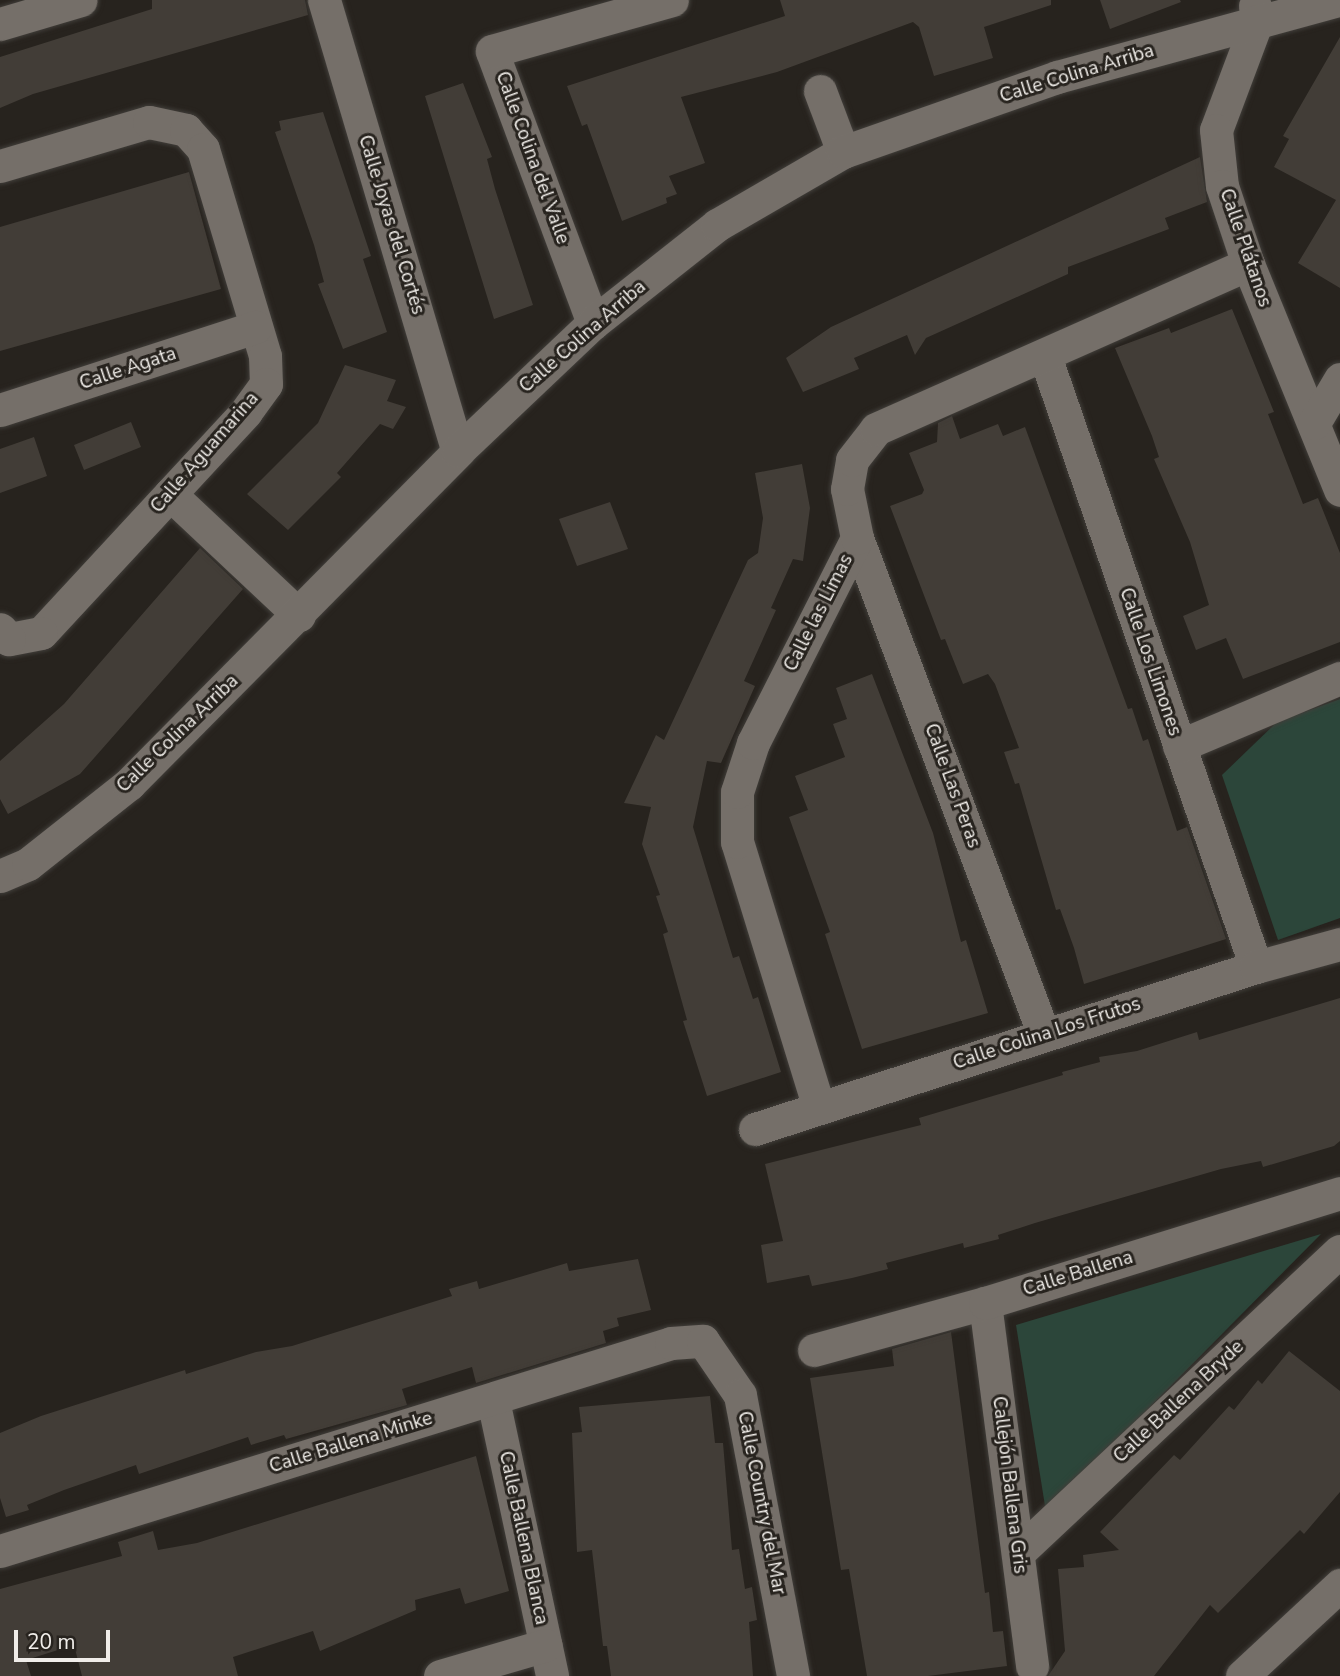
<!DOCTYPE html>
<html>
<head>
<meta charset="utf-8">
<style>
  body { margin:0 }
  #map { position:relative; width:1340px; height:1676px; overflow:hidden; background:#27231e; font-family:"Nunito Sans",sans-serif }
  div>[style] { position:absolute }
  [style*='--x'] { left:calc(var(--x)*1px); top:calc(var(--y)*1px); width:calc(var(--w)*1px); rotate:calc(var(--a)*1deg) }
  .green>* { inset:0; background:#2c463a }
  .building>* { inset:0; background:#423d37 }
  .roads { filter:drop-shadow(0 0 2px #413e3a) drop-shadow(0 0 2px #413e3a) }
  .minor>* { height:33px; margin:-16.5px; padding:0 16.5px; transform-origin:16.5px; border-radius:16.5px; background:#756f69 }
  span { translate:-50% -50%; white-space:nowrap; text-align:center; line-height:1.15; -webkit-text-stroke:6px #27231e; paint-order:stroke }
  .street-label { font-size:19px; color:#f0ede9 }
  .scale { position:absolute; left:14px; top:1630px; width:96px; height:32px; box-sizing:border-box; border:4px solid #f0ede9; border-top:0; padding-left:9px; font-size:21px; line-height:24px; white-space:nowrap; color:#f0ede9; -webkit-text-stroke:5px #27231e; paint-order:stroke }
</style>
</head>
<body>
<div id="map">
  <div class="green">
    <i style="clip-path:polygon(1340px 699px,1340px 918px,1278px 940px,1222px 775px,1277px 722px)"></i>
    <i style="clip-path:polygon(1321px 1234px,1046px 1512px,1016px 1325px)"></i>
  </div>
  <div class="building">
    <i style="clip-path:polygon(152px 0,305px 0,308px 15px,33px 94px,0 108px,0 57px,152px 9px)"></i>
    <i style="clip-path:polygon(780px 0,1051px 0,1051px 5px,984px 27px,993px 58px,934px 76px,919px 27px,913px 22px,777px 72px,681px 97px,705px 163px,669px 176px,677px 194px,666px 198px,667px 203px,622px 221px,587px 124px,582px 126px,567px 86px,785px 16px)"></i>
    <i style="clip-path:polygon(1100px 0,1180px 0,1181px 2px,1110px 29px)"></i>
    <i style="clip-path:polygon(1340px 37px,1340px 288px,1298px 263px,1336px 200px,1274px 167px,1289px 139px,1283px 136px)"></i>
    <i style="clip-path:polygon(463px 83px,492px 157px,487px 159px,495px 189px,533px 305px,494px 319px,425px 96px)"></i>
    <i style="clip-path:polygon(323px 112px,371px 256px,363px 259px,387px 332px,343px 349px,318px 284px,324px 282px,314px 245px,275px 132px,281px 130px,279px 121px)"></i>
    <i style="clip-path:polygon(1200px 157px,1207px 202px,1165px 218px,1169px 229px,1068px 267px,1068px 274px,926px 338px,915px 355px,907px 335px,854px 358px,859px 369px,803px 392px,786px 358px,831px 327px)"></i>
    <i style="clip-path:polygon(189px 172px,221px 289px,0 351px,0 227px)"></i>
    <i style="clip-path:polygon(1232px 309px,1274px 412px,1268px 414px,1303px 504px,1318px 498px,1340px 553px,1340px 642px,1243px 679px,1226px 638px,1196px 650px,1183px 616px,1209px 605px,1190px 542px,1154px 459px,1159px 457px,1152px 436px,1115px 348px,1169px 328px,1171px 333px)"></i>
    <i style="clip-path:polygon(345px 365px,396px 380px,387px 401px,406px 407px,393px 429px,380px 424px,337px 473px,341px 477px,288px 530px,247px 494px,318px 423px)"></i>
    <i style="clip-path:polygon(952px 416px,960px 439px,998px 424px,1003px 436px,1025px 427px,1128px 709px,1132px 708px,1143px 741px,1148px 739px,1177px 831px,1187px 827px,1226px 939px,1084px 984px,1074px 948px,1060px 909px,1056px 910px,1019px 783px,1015px 784px,1004px 752px,1019px 748px,995px 684px,988px 674px,963px 684px,945px 639px,941px 640px,890px 506px,922px 494px,924px 490px,909px 453px,937px 442px,938px 423px)"></i>
    <i style="clip-path:polygon(131px 422px,141px 447px,84px 470px,74px 445px)"></i>
    <i style="clip-path:polygon(34px 437px,47px 476px,0 493px,0 449px)"></i>
    <i style="clip-path:polygon(802px 464px,810px 508px,803px 561px,793px 559px,771px 608px,776px 610px,744px 681px,755px 686px,721px 763px,707px 761px,693px 827px,733px 958px,739px 956px,753px 999px,758px 997px,781px 1072px,707px 1096px,683px 1021px,687px 1020px,663px 934px,668px 932px,656px 896px,660px 895px,642px 844px,651px 807px,624px 803px,656px 735px,664px 740px,748px 560px,758px 553px,763px 518px,755px 473px)"></i>
    <i style="clip-path:polygon(610px 502px,628px 549px,577px 566px,559px 519px)"></i>
    <i style="clip-path:polygon(200px 548px,243px 589px,80px 774px,8px 814px,0 799px,0 761px,64px 704px)"></i>
    <i style="clip-path:polygon(872px 674px,933px 833px,961px 942px,966px 940px,988px 1013px,862px 1049px,825px 934px,830px 932px,789px 817px,808px 810px,795px 776px,845px 757px,833px 724px,847px 719px,836px 688px)"></i>
    <i style="clip-path:polygon(1340px 998px,1340px 1141px,1334px 1146px,1263px 1167px,1261px 1161px,1221px 1169px,1035px 1223px,998px 1235px,999px 1239px,964px 1248px,963px 1243px,886px 1263px,888px 1269px,852px 1278px,812px 1286px,809px 1275px,767px 1283px,761px 1245px,783px 1241px,765px 1164px,921px 1125px,919px 1118px,1063px 1075px,1062px 1072px,1100px 1062px,1099px 1057px,1137px 1051px,1197px 1032px,1199px 1040px)"></i>
    <i style="clip-path:polygon(638px 1259px,651px 1310px,617px 1318px,619px 1326px,603px 1331px,606px 1343px,476px 1383px,472px 1367px,402px 1389px,407px 1405px,286px 1439px,284px 1435px,251px 1445px,248px 1437px,139px 1474px,136px 1465px,64px 1490px,27px 1505px,29px 1510px,6px 1517px,0 1498px,0 1433px,41px 1416px,185px 1370px,186px 1374px,256px 1352px,292px 1346px,452px 1296px,449px 1289px,477px 1281px,479px 1289px,567px 1263px,569px 1271px)"></i>
    <i style="clip-path:polygon(951px 1332px,985px 1593px,989px 1592px,993px 1632px,1003px 1631px,1007px 1666px,928px 1676px,867px 1676px,849px 1569px,841px 1570px,810px 1378px,894px 1366px,892px 1349px)"></i>
    <i style="clip-path:polygon(1289px 1351px,1340px 1391px,1340px 1492px,1304px 1534px,1300px 1530px,1218px 1613px,1210px 1605px,1154px 1676px,1048px 1676px,1065px 1651px,1058px 1569px,1084px 1567px,1083px 1555px,1119px 1550px,1100px 1532px,1174px 1455px,1180px 1460px,1229px 1406px,1234px 1410px,1258px 1380px,1262px 1384px)"></i>
    <i style="clip-path:polygon(710px 1396px,715px 1443px,723px 1443px,732px 1550px,739px 1549px,745px 1589px,752px 1587px,757px 1620px,749px 1622px,753px 1676px,611px 1676px,607px 1646px,603px 1646px,592px 1550px,577px 1552px,572px 1433px,582px 1432px,579px 1407px)"></i>
    <i style="clip-path:polygon(476px 1456px,509px 1591px,465px 1604px,460px 1588px,415px 1600px,416px 1610px,320px 1651px,313px 1631px,233px 1657px,238px 1676px,82px 1676px,74px 1645px,26px 1660px,31px 1676px,0 1676px,0 1589px,122px 1556px,118px 1542px,153px 1531px,158px 1550px,197px 1543px)"></i>
  </div>
  <div class="roads">
    <div class="minor">
      <i style="--x:324;--y:0;--w:470;--a:73.5"></i>
      <i style="--x:1255;--y:6;--w:15;--a:82"></i>
      <i style="--x:1257;--y:21;--w:116;--a:110.6"></i>
      <i style="--x:1216;--y:130;--w:56;--a:83.9"></i>
      <i style="--x:1222;--y:186;--w:82;--a:71.6"></i>
      <i style="--x:1248;--y:264;--w:244;--a:67.8"></i>
      <i style="--x:0;--y:24;--w:84;--a:-16.5"></i>
      <i style="--x:820;--y:91;--w:65;--a:69.3"></i>
      <i style="--x:0;--y:166;--w:155;--a:-16.5"></i>
      <i style="--x:149;--y:122;--w:38;--a:12"></i>
      <i style="--x:186;--y:130;--w:25;--a:48"></i>
      <i style="--x:203;--y:149;--w:216;--a:73.3"></i>
      <i style="--x:265;--y:356;--w:28;--a:88"></i>
      <i style="--x:266;--y:384;--w:34;--a:126"></i>
      <i style="--x:246;--y:412;--w:301;--a:132.8"></i>
      <i style="--x:41;--y:633;--w:33;--a:169"></i>
      <i style="--x:9;--y:639;--w:13;--a:-132"></i>
      <i style="--x:593;--y:323;--w:290;--a:-110.4"></i>
      <i style="--x:492;--y:51;--w:187;--a:-15.8"></i>
      <i style="--x:1045;--y:356;--w:646;--a:70.95"></i>
      <i style="--x:0;--y:410;--w:269;--a:-18"></i>
      <i style="--x:1314;--y:423;--w:51;--a:-59.4"></i>
      <i style="--x:170;--y:494;--w:177;--a:43.2"></i>
      <i style="--x:857;--y:538;--w:531;--a:69.38"></i>
      <i style="--x:1179;--y:746;--w:175;--a:-22.9"></i>
      <i style="--x:0;--y:876;--w:30;--a:-23"></i>
      <i style="--x:28;--y:864;--w:129;--a:-38.4"></i>
      <i style="--x:129;--y:784;--w:468;--a:-45.3"></i>
      <i style="--x:458;--y:451;--w:186;--a:-43.5"></i>
      <i style="--x:593;--y:323;--w:158;--a:-38.3"></i>
      <i style="--x:717;--y:225;--w:146;--a:-30.1"></i>
      <i style="--x:843;--y:152;--w:227;--a:-19.3"></i>
      <i style="--x:1057;--y:77;--w:291;--a:-15.3"></i>
      <i style="--x:819;--y:1108;--w:278;--a:-107.1"></i>
      <i style="--x:737;--y:842;--w:50;--a:-90"></i>
      <i style="--x:737;--y:792;--w:52;--a:-71.9"></i>
      <i style="--x:753;--y:743;--w:230;--a:-63.1"></i>
      <i style="--x:857;--y:538;--w:50;--a:-101.5"></i>
      <i style="--x:847;--y:489;--w:29;--a:-80"></i>
      <i style="--x:852;--y:460;--w:39;--a:-52"></i>
      <i style="--x:876;--y:429;--w:407;--a:-23.9"></i>
      <i style="--x:755;--y:1129;--w:527;--a:-17.92"></i>
      <i style="--x:1256;--y:967;--w:87;--a:-15.3"></i>
      <i style="--x:985;--y:1303;--w:366;--a:82.6"></i>
      <i style="--x:814;--y:1350;--w:177;--a:-15.4"></i>
      <i style="--x:985;--y:1303;--w:372;--a:-17.2"></i>
      <i style="--x:493;--y:1400;--w:282;--a:77.9"></i>
      <i style="--x:0;--y:1551;--w:702;--a:-17.22"></i>
      <i style="--x:671;--y:1343;--w:32;--a:-4"></i>
      <i style="--x:703;--y:1341;--w:65;--a:55.6"></i>
      <i style="--x:740;--y:1395;--w:286;--a:79.3"></i>
      <i style="--x:1018;--y:1553;--w:441;--a:-43.2"></i>
      <i style="--x:440;--y:1676;--w:110;--a:-16.3"></i>
      <i style="--x:1242;--y:1676;--w:134;--a:-42.9"></i>
    </div>
  </div>
  <div class="street-label">
    <span style="left:1077px;top:74px;rotate:-17deg">Calle Colina Arriba</span>
    <span style="left:532px;top:158px;rotate:70deg">Calle Colina del Valle</span>
    <span style="left:391px;top:225px;rotate:73deg">Calle Joyas del Cortés</span>
    <span style="left:1245px;top:248px;rotate:71deg">Calle Plátanos</span>
    <span style="left:583px;top:337px;rotate:-41deg">Calle Colina Arriba</span>
    <span style="left:128px;top:369px;rotate:-18deg">Calle Agata</span>
    <span style="left:205px;top:453px;rotate:-49deg">Calle Aguamarina</span>
    <span style="left:819px;top:613px;rotate:-63deg">Calle las Limas</span>
    <span style="left:1150px;top:662px;rotate:71deg">Calle Los Limones</span>
    <span style="left:178px;top:734px;rotate:-44deg">Calle Colina Arriba</span>
    <span style="left:952px;top:786px;rotate:70deg">Calle Las Peras</span>
    <span style="left:1047px;top:1034px;rotate:-18deg">Calle Colina Los Frutos</span>
    <span style="left:1078px;top:1274px;rotate:-17deg">Calle Ballena</span>
    <span style="left:1179px;top:1402px;rotate:-43deg">Calle Ballena Bryde</span>
    <span style="left:351px;top:1443px;rotate:-17deg">Calle Ballena Minke</span>
    <span style="left:1009px;top:1485px;rotate:83deg">Callejón Ballena Gris</span>
    <span style="left:761px;top:1503px;rotate:79deg">Calle Country del Mar</span>
    <span style="left:523px;top:1538px;rotate:78deg">Calle Ballena Blanca</span>
  </div>
  <div class="scale">20 m</div>
</div>
</body>
</html>
